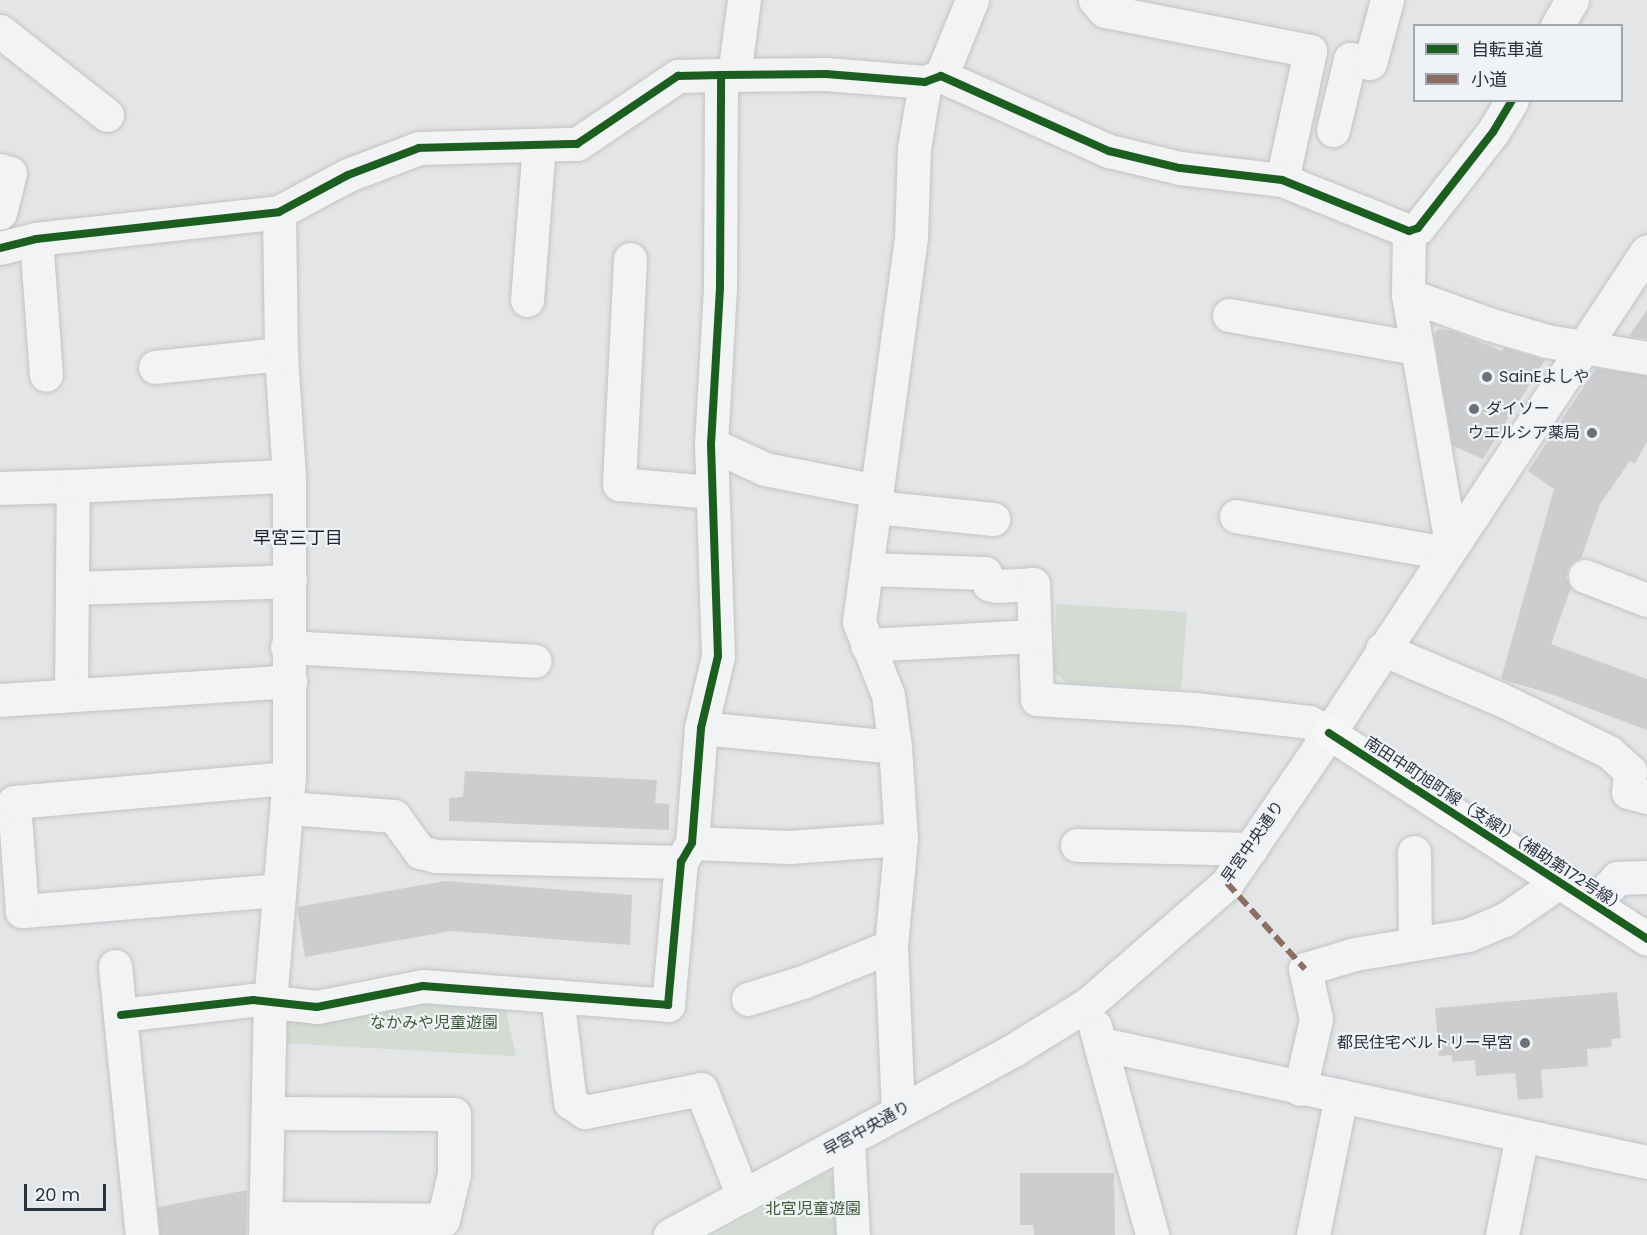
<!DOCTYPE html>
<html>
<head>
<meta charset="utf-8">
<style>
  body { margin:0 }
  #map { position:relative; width:1647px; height:1235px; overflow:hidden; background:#e3e5e7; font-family:Poppins,"Noto Sans JP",sans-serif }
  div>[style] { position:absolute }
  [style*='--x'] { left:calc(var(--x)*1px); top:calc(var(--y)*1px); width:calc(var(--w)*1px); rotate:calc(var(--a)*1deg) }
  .green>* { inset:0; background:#d3dbd3 }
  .building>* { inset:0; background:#cbcdcf }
  .roads { filter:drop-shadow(0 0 2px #c1c3c5) drop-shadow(0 0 2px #c1c3c5) }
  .minor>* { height:33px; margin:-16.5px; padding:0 16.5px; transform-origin:16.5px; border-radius:16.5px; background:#f1f3f4 }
  .major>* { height:33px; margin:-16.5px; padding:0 16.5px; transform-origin:16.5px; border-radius:16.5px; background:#f6f6f6 }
  .quiet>* { height:6px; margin-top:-3px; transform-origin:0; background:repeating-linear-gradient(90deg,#8d6e63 0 12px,transparent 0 18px) }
  .cycleway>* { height:8px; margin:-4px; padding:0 4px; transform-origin:4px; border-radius:4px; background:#1b5e20 }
  .dots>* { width:16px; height:16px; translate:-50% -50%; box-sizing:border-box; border:3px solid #f0f3f6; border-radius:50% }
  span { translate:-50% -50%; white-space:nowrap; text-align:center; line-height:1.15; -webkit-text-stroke:4.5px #f0f3f6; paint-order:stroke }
  .poi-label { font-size:16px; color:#2a313f }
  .left { translate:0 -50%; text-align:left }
  .right { translate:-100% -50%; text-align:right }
  .street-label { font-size:16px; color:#2a313f }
  .park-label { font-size:16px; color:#3e5a38 }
  .neighbourhood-label { font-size:18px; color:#1c2330 }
  .legend { position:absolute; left:1413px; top:24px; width:210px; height:78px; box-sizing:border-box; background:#f0f3f6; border:2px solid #a1a5ad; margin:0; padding:8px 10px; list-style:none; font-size:18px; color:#2a313f }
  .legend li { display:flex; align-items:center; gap:12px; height:30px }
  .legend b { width:30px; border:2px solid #a1a5ad }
  .scale { position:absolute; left:24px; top:1184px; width:82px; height:27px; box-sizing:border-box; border:3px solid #2a313f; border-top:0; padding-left:8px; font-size:18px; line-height:21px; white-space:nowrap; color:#2a313f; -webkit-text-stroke:4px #f0f3f6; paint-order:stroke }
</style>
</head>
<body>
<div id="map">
  <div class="green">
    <i style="clip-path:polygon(1056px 604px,1187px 612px,1181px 689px,1067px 683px,1054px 672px)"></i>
    <i style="clip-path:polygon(427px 994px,504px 1001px,516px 1056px,282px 1043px,283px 1021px,297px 1012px)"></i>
    <i style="clip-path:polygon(827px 1173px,837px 1181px,840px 1235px,714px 1235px)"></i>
  </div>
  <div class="building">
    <i style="clip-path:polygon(1647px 310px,1647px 339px,1629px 336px)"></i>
    <i style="clip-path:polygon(1438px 329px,1453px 331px,1502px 351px,1504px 348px,1545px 360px,1483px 459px,1453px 446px,1434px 335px)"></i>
    <i style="clip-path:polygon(1596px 368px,1647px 376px,1647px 441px,1635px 464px,1630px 461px,1600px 504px,1581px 558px,1574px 561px,1568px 569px,1566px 578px,1571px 588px,1551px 644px,1647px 679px,1647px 730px,1548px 693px,1501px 679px,1554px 489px,1528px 471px)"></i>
    <i style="clip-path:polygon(465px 771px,657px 780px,655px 803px,669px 804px,669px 830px,449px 821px,449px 798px,463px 797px)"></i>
    <i style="clip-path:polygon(445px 881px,632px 895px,630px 945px,451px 931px,305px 957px,297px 907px)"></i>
    <i style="clip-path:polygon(1617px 992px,1621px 1038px,1611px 1039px,1612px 1047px,1587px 1049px,1588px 1066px,1541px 1070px,1543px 1098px,1518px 1100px,1515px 1073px,1476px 1076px,1475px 1060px,1452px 1062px,1452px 1055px,1439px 1056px,1435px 1008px)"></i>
    <i style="clip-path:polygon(1020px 1173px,1114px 1173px,1115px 1235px,1034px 1235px,1033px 1225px,1020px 1225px)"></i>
    <i style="clip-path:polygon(247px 1190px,246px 1235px,160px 1235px,158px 1207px)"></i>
  </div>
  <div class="roads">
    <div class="minor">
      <i style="--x:1095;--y:0;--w:15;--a:48"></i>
      <i style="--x:1105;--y:11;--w:209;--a:11"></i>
      <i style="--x:1310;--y:51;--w:132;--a:102.2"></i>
      <i style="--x:1557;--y:26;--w:30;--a:-60"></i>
      <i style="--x:0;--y:31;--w:136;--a:38.1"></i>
      <i style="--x:734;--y:75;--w:76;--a:-82.4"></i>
      <i style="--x:941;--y:76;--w:82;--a:-67.8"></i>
      <i style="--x:1333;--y:130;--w:73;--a:-76.5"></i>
      <i style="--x:1350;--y:59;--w:20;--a:11"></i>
      <i style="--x:1370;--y:63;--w:65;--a:-74.9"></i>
      <i style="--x:0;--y:170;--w:10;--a:17"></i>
      <i style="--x:10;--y:173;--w:41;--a:104"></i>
      <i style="--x:1409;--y:231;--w:64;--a:90.9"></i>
      <i style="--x:1408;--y:295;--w:254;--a:80.2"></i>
      <i style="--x:36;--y:239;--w:136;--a:85.8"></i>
      <i style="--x:0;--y:248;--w:37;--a:-14"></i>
      <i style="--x:36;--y:239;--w:244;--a:-6.3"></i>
      <i style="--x:279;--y:212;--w:78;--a:-28.2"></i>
      <i style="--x:348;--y:175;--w:76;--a:-20.8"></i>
      <i style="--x:419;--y:148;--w:158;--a:-1.5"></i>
      <i style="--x:577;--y:144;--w:122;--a:-34"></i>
      <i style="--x:678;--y:76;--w:43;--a:-1.3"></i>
      <i style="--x:721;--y:75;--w:105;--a:-0.5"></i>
      <i style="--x:826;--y:74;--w:99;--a:4.6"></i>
      <i style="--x:925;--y:82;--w:17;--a:-21"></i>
      <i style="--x:941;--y:76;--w:184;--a:24.1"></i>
      <i style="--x:1109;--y:151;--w:73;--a:13.5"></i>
      <i style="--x:1180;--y:168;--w:103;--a:6.7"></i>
      <i style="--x:1282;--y:180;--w:137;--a:21.9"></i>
      <i style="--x:1409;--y:231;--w:9;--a:-18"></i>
      <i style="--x:1418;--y:228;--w:122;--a:-52"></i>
      <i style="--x:1493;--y:132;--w:37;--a:-59"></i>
      <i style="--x:630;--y:259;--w:225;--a:92.8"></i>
      <i style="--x:619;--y:484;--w:93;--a:4.9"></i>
      <i style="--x:1408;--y:295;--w:86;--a:19.7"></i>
      <i style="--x:1489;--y:324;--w:60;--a:16.3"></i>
      <i style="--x:1547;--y:341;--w:101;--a:9.6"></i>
      <i style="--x:527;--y:300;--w:155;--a:-85.6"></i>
      <i style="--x:1229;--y:315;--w:190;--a:10"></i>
      <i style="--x:155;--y:367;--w:127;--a:-5.9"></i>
      <i style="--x:711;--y:444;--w:60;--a:24.8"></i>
      <i style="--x:765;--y:469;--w:114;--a:11.1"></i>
      <i style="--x:0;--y:488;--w:73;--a:-1.6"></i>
      <i style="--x:875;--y:507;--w:119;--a:5.8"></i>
      <i style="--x:1236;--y:516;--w:213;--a:10"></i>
      <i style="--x:867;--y:569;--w:118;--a:1.9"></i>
      <i style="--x:985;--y:573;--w:12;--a:70"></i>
      <i style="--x:989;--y:584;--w:8;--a:14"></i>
      <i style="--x:997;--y:586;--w:36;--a:-3"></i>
      <i style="--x:1033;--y:584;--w:115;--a:88"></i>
      <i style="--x:1037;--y:699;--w:157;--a:3.6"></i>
      <i style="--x:1194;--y:709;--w:116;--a:6.4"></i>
      <i style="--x:1309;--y:722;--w:23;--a:29"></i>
      <i style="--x:1585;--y:576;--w:66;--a:21.2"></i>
      <i style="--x:72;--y:588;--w:218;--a:-1.8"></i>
      <i style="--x:867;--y:645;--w:168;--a:-3.1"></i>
      <i style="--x:287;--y:647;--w:248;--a:3.2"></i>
      <i style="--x:1382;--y:649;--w:128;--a:23"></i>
      <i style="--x:1500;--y:699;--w:121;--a:25.9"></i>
      <i style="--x:1609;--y:752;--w:28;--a:42"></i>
      <i style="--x:1630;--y:771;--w:21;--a:95"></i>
      <i style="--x:1628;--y:792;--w:20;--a:15"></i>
      <i style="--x:71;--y:695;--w:209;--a:-89.5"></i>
      <i style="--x:73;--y:486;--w:216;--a:-2.7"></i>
      <i style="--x:0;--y:700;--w:291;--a:-3.7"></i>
      <i style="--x:701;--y:728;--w:195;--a:5.6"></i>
      <i style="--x:288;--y:808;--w:106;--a:4.3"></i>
      <i style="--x:394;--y:816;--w:44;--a:54.2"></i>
      <i style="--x:420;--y:852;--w:16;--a:14"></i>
      <i style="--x:436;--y:856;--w:245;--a:1.4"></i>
      <i style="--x:692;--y:843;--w:97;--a:2.4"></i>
      <i style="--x:789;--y:847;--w:112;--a:-4.1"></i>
      <i style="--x:1077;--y:845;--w:174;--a:1.3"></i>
      <i style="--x:1414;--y:852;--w:91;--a:89.4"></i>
      <i style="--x:279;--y:890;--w:258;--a:175.3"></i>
      <i style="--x:22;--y:911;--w:109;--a:-94.2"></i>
      <i style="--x:14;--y:802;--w:276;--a:-5"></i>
      <i style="--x:1593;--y:904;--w:35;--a:-47"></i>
      <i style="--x:1617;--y:878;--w:30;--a:-2"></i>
      <i style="--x:115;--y:966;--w:270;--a:84.3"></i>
      <i style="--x:557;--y:996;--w:107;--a:83"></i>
      <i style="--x:570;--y:1102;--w:18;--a:34"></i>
      <i style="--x:585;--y:1112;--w:118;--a:-11.2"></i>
      <i style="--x:701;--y:1089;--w:115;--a:68.6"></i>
      <i style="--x:748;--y:999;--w:58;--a:-17.2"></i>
      <i style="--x:803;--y:982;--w:95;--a:-22.2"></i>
      <i style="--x:121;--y:1015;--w:133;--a:-6.5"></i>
      <i style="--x:253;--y:1000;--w:64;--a:6.2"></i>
      <i style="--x:317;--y:1007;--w:108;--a:-11.2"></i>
      <i style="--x:423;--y:986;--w:246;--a:4.4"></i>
      <i style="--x:668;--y:1005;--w:144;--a:-84.8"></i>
      <i style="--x:681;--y:862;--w:22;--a:-60"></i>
      <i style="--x:692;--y:843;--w:115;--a:-85.5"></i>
      <i style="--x:701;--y:728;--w:74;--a:-76.7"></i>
      <i style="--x:718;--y:656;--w:212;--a:-91.9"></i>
      <i style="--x:711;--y:444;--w:156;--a:-86.7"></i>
      <i style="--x:720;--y:288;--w:213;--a:-89.7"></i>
      <i style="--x:1095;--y:1026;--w:217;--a:74.7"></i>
      <i style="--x:1101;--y:1044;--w:559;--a:12.2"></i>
      <i style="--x:1300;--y:1089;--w:72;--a:-77.1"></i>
      <i style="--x:1316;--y:1019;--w:51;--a:-102.4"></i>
      <i style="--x:1305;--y:969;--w:52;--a:-16.7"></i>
      <i style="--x:1355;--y:954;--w:115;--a:-9.5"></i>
      <i style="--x:1468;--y:935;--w:39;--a:-23"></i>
      <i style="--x:1504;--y:920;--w:67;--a:-34.6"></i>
      <i style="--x:898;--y:1112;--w:166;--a:-92.4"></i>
      <i style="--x:891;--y:946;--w:107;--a:-84.7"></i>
      <i style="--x:901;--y:839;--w:92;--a:-93.7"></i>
      <i style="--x:895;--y:747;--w:52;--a:-97.7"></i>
      <i style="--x:888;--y:695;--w:79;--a:-111.7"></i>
      <i style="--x:859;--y:622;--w:388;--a:-82.3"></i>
      <i style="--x:911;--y:238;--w:90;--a:-88.1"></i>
      <i style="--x:914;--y:148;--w:67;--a:-80.5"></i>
      <i style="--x:848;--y:1140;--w:95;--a:87"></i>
      <i style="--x:266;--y:1218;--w:177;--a:0.6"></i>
      <i style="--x:443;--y:1220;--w:47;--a:-76.6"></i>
      <i style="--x:454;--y:1174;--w:60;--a:-90"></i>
      <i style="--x:454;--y:1114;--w:186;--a:-179.7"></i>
      <i style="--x:265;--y:1235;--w:233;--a:-88.8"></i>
      <i style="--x:270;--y:1002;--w:225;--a:-85.2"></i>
      <i style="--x:289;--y:778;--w:302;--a:-90"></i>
      <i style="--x:289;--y:476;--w:122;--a:-93.8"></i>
      <i style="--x:281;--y:354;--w:142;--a:-90.8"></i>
      <i style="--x:670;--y:1235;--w:392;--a:-28.3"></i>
      <i style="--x:1015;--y:1049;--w:86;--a:-31.7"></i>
      <i style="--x:1088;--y:1004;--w:184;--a:-41"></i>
      <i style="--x:1227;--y:883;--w:181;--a:-55.8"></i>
      <i style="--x:1329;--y:733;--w:577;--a:-56.59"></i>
      <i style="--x:1313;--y:1235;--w:142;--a:-78.6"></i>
      <i style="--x:1502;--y:1235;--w:101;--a:-78.6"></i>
    </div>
    <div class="major">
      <i style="--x:1329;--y:733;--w:379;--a:32.9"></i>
    </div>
  </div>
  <div class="quiet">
    <i style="--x:1227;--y:883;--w:116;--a:47.8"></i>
  </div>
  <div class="cycleway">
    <i style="--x:0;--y:248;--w:37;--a:-14"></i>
    <i style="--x:36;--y:239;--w:244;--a:-6.3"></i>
    <i style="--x:279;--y:212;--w:78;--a:-28.2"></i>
    <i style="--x:348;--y:175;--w:76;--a:-20.8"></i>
    <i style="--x:419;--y:148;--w:158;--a:-1.5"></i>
    <i style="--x:577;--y:144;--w:122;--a:-34"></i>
    <i style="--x:678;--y:76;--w:43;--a:-1.3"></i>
    <i style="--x:721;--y:75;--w:105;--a:-0.5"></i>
    <i style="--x:826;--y:74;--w:99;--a:4.6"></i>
    <i style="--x:925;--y:82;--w:17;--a:-21"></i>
    <i style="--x:941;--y:76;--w:184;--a:24.1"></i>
    <i style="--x:1109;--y:151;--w:73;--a:13.5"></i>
    <i style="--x:1180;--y:168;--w:103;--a:6.7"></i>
    <i style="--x:1282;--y:180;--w:137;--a:21.9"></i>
    <i style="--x:1409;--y:231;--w:9;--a:-18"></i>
    <i style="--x:1418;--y:228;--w:122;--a:-52"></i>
    <i style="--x:1493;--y:132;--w:37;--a:-59"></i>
    <i style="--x:1329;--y:733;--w:379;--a:32.9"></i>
    <i style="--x:121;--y:1015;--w:133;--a:-6.5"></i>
    <i style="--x:253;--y:1000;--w:64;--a:6.2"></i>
    <i style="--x:317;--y:1007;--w:108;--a:-11.2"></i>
    <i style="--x:423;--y:986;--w:246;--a:4.4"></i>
    <i style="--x:668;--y:1005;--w:144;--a:-84.8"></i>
    <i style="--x:681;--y:862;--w:22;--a:-60"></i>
    <i style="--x:692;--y:843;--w:115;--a:-85.5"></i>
    <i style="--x:701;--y:728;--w:74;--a:-76.7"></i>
    <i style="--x:718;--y:656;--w:212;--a:-91.9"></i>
    <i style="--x:711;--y:444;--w:156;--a:-86.7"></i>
    <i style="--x:720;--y:288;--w:213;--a:-89.7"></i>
  </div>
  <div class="dots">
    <i style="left:1487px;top:377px;background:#6b707a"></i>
    <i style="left:1474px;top:409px;background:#6b707a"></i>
    <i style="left:1592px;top:433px;background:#6b707a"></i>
    <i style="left:1525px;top:1043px;background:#6b707a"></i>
  </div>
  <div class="poi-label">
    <span class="left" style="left:1499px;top:377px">SainEよしや</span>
    <span class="left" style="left:1486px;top:409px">ダイソー</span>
    <span class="right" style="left:1580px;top:433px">ウエルシア薬局</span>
    <span class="right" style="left:1513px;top:1043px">都民住宅ベルトリー早宮</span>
  </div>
  <div class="street-label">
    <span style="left:1495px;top:825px;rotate:33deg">南田中町旭町線（支線1）（補助第172号線）</span>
    <span style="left:1253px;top:842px;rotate:-55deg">早宮中央通り</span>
    <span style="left:867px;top:1129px;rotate:-29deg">早宮中央通り</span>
  </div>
  <div class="park-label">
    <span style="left:434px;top:1023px">なかみや児童遊園</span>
    <span style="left:813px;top:1209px">北宮児童遊園</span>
  </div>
  <div class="neighbourhood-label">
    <span style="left:298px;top:538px">早宮三丁目</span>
  </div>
  <ul class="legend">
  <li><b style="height:8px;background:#1b5e20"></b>自転車道</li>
  <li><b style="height:8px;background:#8d6e63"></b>小道</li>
  </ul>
  <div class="scale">20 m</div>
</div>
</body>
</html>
